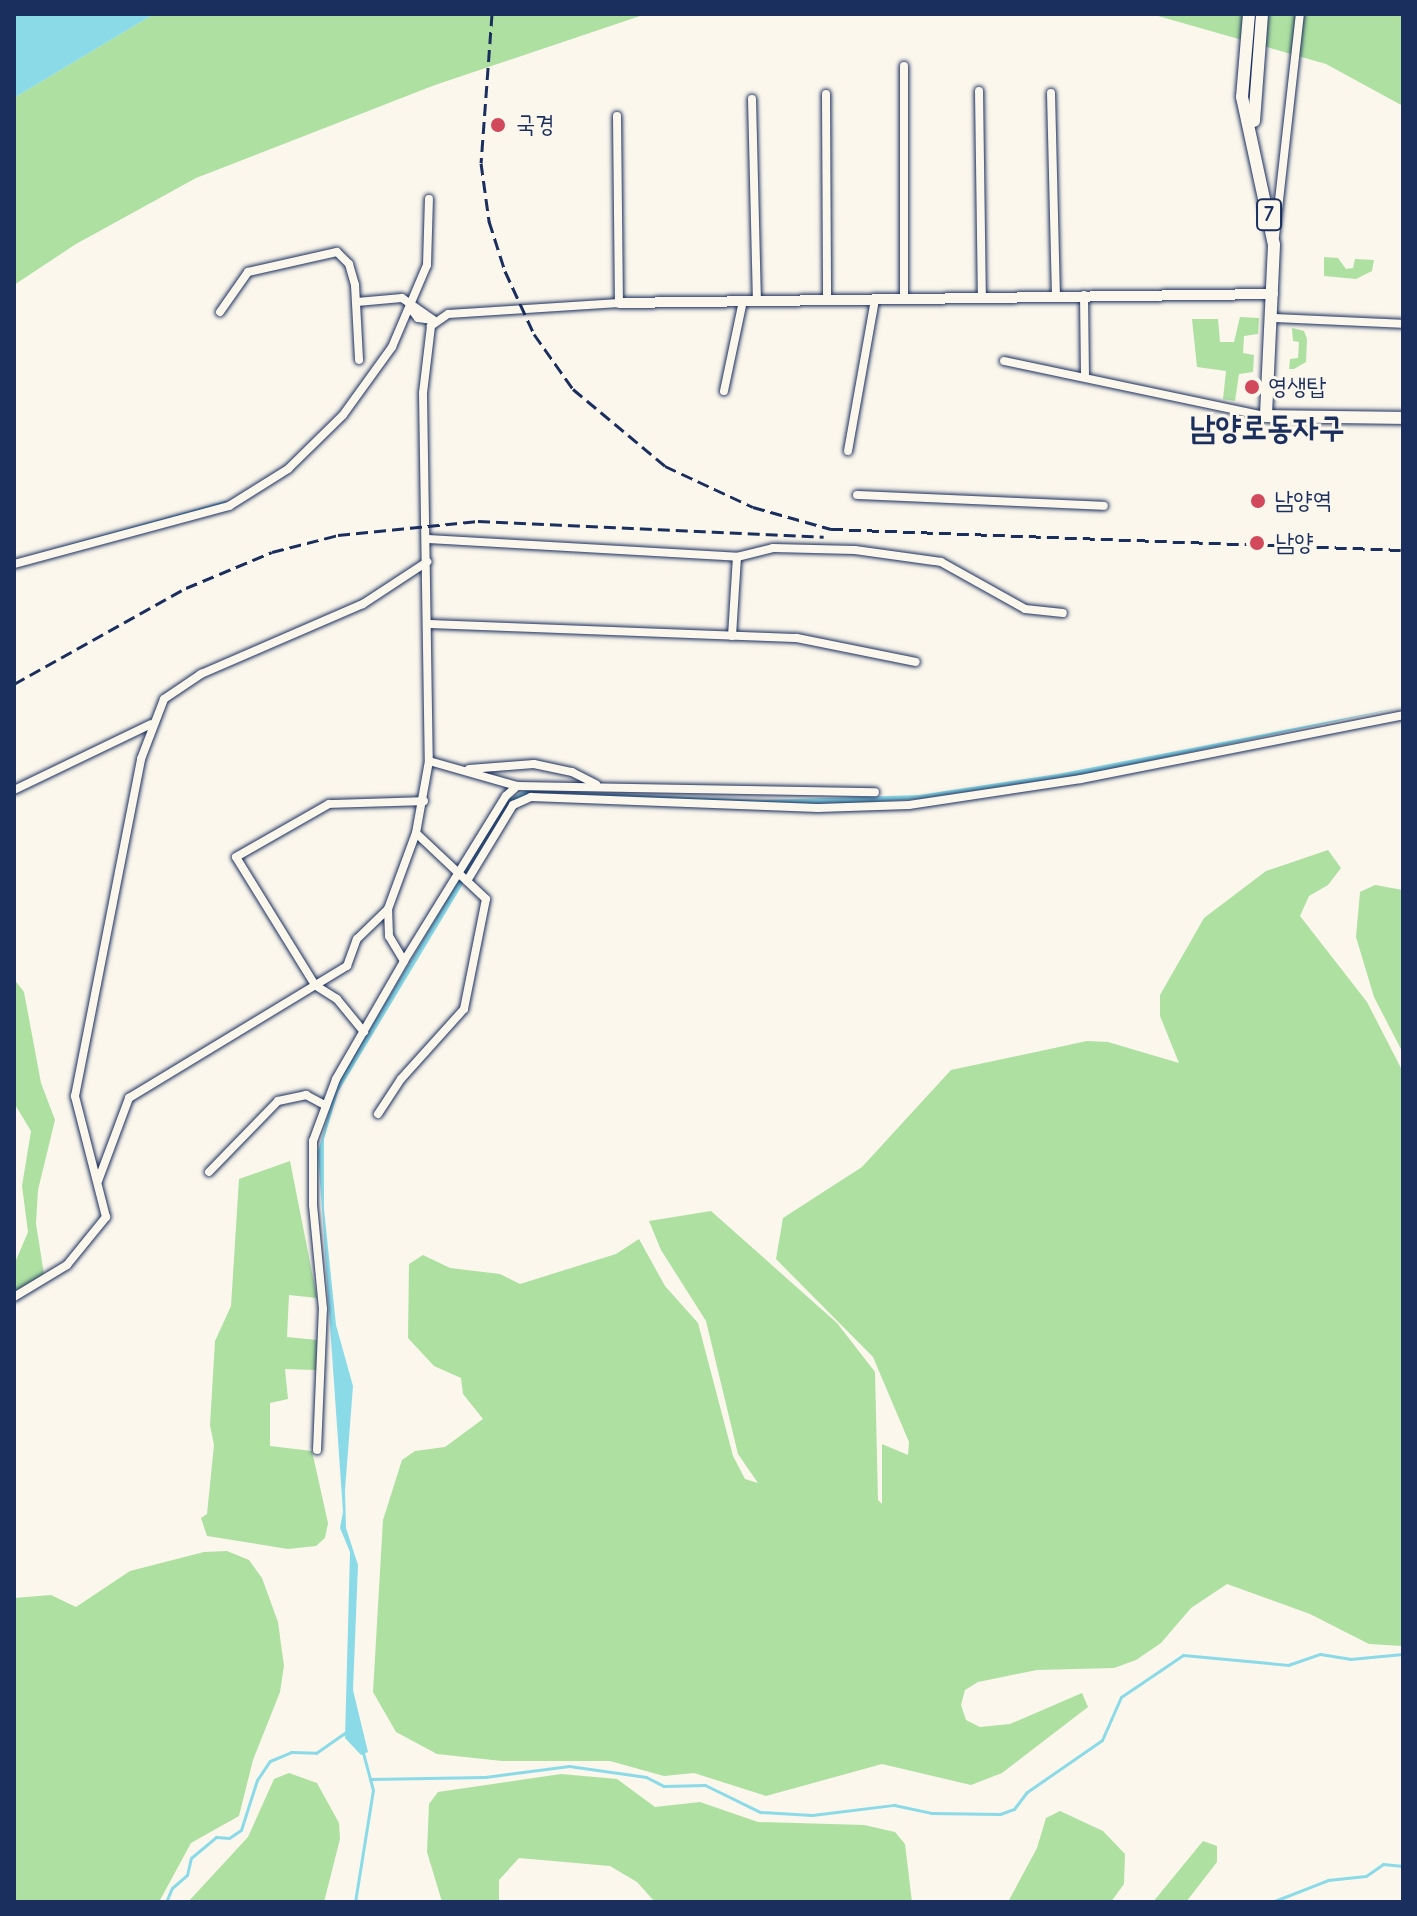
<!DOCTYPE html>
<html>
<head>
<meta charset="utf-8">
<style>
  body { margin:0 }
  #map { position:relative; width:1417px; height:1916px; overflow:hidden; background:#fbf7ec; font-family:"Comic Neue","Poor Story",sans-serif }
  div>[style] { position:absolute }
  [style*='--x'] { left:calc(var(--x)*1px); top:calc(var(--y)*1px); width:calc(var(--w)*1px); rotate:calc(var(--a)*1deg) }
  .green>* { inset:0; background:#ade0a1 }
  .water>* { inset:0; background:#8bdae8 }
  .stream>* { height:3px; margin:-1.5px; padding:0 1.5px; transform-origin:1.5px; border-radius:1.5px; background:#8bdae8 }
  .roads { filter:drop-shadow(0 0 2px #1b2f5e) drop-shadow(0 0 2px #1b2f5e) }
  .minor>* { height:8px; margin:-4px; padding:0 4px; transform-origin:4px; border-radius:4px; background:#fbf7ec }
  .tertiary>* { height:10px; margin:-5px; padding:0 5px; transform-origin:5px; border-radius:5px; background:#fbf7ec }
  .primary>* { height:12px; margin:-6px; padding:0 6px; transform-origin:6px; border-radius:6px; background:#fbf7ec }
  .rail>* { height:3px; margin-top:-1.5px; transform-origin:0; background:repeating-linear-gradient(90deg,#1b2f5e 0 12px,transparent 0 18px) }
  .dots>* { width:22px; height:22px; translate:-50% -50%; box-sizing:border-box; border:4px solid #fbf7ec; border-radius:50% }
  span { translate:-50% -50%; white-space:nowrap; text-align:center; line-height:1.15; -webkit-text-stroke:6px #fbf7ec; paint-order:stroke }
  .shield-label span { padding:2px 6px; background:#fbf7ec; border:2px solid; border-radius:6px; -webkit-text-stroke-width:0 }
  .shield-label { font-size:22px; color:#1b2f5e; font-weight:700 }
  .poi-label { font-size:24px; color:#1b2f5e }
  .left { translate:0 -50%; text-align:left }
  .district-label { font-size:32px; color:#1b2f5e; font-weight:700 }
  .frame { position:absolute; inset:0; border:16px solid #1b2f5e; pointer-events:none }
</style>
</head>
<body>
<div id="map">
  <div class="green">
    <i style="clip-path:polygon(154px 14px,646px 14px,435px 85px,196px 178px,76px 244px,14px 285px,14px 98px)"></i>
    <i style="clip-path:polygon(1151px 14px,1403px 14px,1403px 106px,1326px 64px)"></i>
    <i style="clip-path:polygon(1324px 257px,1338px 258px,1346px 269px,1353px 268px,1355px 259px,1374px 260px,1372px 271px,1356px 279px,1324px 276px)"></i>
    <i style="clip-path:polygon(1240px 317px,1259px 318px,1258px 334px,1244px 336px,1243px 353px,1254px 355px,1253px 372px,1239px 374px,1235px 401px,1223px 399px,1226px 371px,1197px 367px,1192px 319px,1218px 319px,1220px 342px,1234px 342px)"></i>
    <i style="clip-path:polygon(1292px 328px,1304px 331px,1307px 339px,1306px 362px,1294px 369px,1289px 369px,1290px 359px,1298px 358px,1299px 342px,1293px 341px)"></i>
    <i style="clip-path:polygon(1328px 850px,1341px 868px,1328px 885px,1309px 896px,1300px 916px,1367px 1002px,1403px 1072px,1403px 1646px,1369px 1644px,1310px 1614px,1227px 1584px,1191px 1608px,1161px 1643px,1136px 1660px,1114px 1668px,1037px 1670px,978px 1682px,965px 1690px,961px 1705px,966px 1720px,980px 1727px,1010px 1724px,1082px 1693px,1088px 1707px,1002px 1773px,971px 1785px,882px 1764px,766px 1796px,694px 1773px,664px 1776px,610px 1761px,502px 1761px,437px 1754px,396px 1732px,373px 1692px,383px 1520px,402px 1460px,415px 1451px,445px 1447px,483px 1419px,463px 1394px,461px 1378px,434px 1366px,408px 1338px,409px 1264px,423px 1255px,450px 1268px,500px 1274px,520px 1284px,616px 1254px,639px 1239px,665px 1286px,698px 1323px,733px 1456px,745px 1479px,758px 1483px,738px 1454px,706px 1321px,661px 1250px,649px 1221px,711px 1211px,837px 1323px,875px 1372px,878px 1500px,882px 1504px,882px 1444px,908px 1455px,909px 1442px,873px 1357px,776px 1259px,783px 1218px,862px 1167px,951px 1070px,1087px 1041px,1108px 1042px,1179px 1063px,1160px 1016px,1160px 995px,1204px 918px,1266px 871px)"></i>
    <i style="clip-path:polygon(1375px 885px,1403px 890px,1403px 1053px,1374px 997px,1356px 937px,1360px 892px)"></i>
    <i style="clip-path:polygon(14px 979px,24px 992px,41px 1083px,55px 1120px,38px 1190px,36px 1224px,44px 1274px,14px 1292px,14px 1265px,28px 1232px,22px 1186px,31px 1131px,14px 1103px)"></i>
    <i style="clip-path:polygon(290px 1161px,317px 1298px,289px 1295px,287px 1337px,317px 1340px,316px 1370px,285px 1369px,288px 1399px,270px 1403px,270px 1446px,312px 1451px,328px 1523px,325px 1538px,316px 1546px,288px 1549px,207px 1536px,201px 1518px,207px 1514px,214px 1445px,210px 1425px,215px 1341px,231px 1306px,239px 1179px)"></i>
    <i style="clip-path:polygon(227px 1551px,249px 1560px,262px 1578px,278px 1622px,284px 1666px,280px 1692px,253px 1760px,239px 1816px,191px 1843px,159px 1902px,14px 1902px,14px 1598px,51px 1595px,76px 1607px,130px 1571px,204px 1552px)"></i>
    <i style="clip-path:polygon(289px 1773px,317px 1783px,339px 1823px,340px 1839px,324px 1902px,188px 1902px,248px 1837px,274px 1779px)"></i>
    <i style="clip-path:polygon(561px 1774px,617px 1779px,655px 1807px,700px 1802px,758px 1822px,864px 1825px,895px 1832px,905px 1844px,912px 1902px,655px 1902px,637px 1882px,610px 1866px,519px 1858px,499px 1880px,499px 1902px,442px 1902px,427px 1852px,429px 1804px,438px 1792px)"></i>
    <i style="clip-path:polygon(1060px 1811px,1103px 1831px,1125px 1854px,1124px 1884px,1111px 1902px,1008px 1902px,1037px 1848px,1046px 1818px)"></i>
    <i style="clip-path:polygon(1203px 1841px,1217px 1846px,1217px 1862px,1186px 1902px,1153px 1902px)"></i>
  </div>
  <div class="water">
    <i style="clip-path:polygon(14px 14px,154px 14px,14px 98px)"></i>
    <i style="clip-path:polygon(1403px 707px,1092px 773px,919px 799px,820px 805px,555px 793px,520px 799px,496px 829px,338px 1092px,324px 1139px,324px 1209px,336px 1325px,353px 1386px,345px 1490px,346px 1528px,358px 1565px,353px 1690px,368px 1752px,361px 1755px,345px 1738px,350px 1552px,340px 1528px,343px 1512px,318px 1152px,336px 1086px,506px 801px,526px 790px,759px 800px,919px 795px,1058px 774px)"></i>
  </div>
  <div class="stream">
    <i style="--x:60;--y:548;--w:171;--a:-15.6"></i>
    <i style="--x:371;--y:1779;--w:114;--a:-1"></i>
    <i style="--x:485;--y:1777;--w:85;--a:-7.5"></i>
    <i style="--x:569;--y:1766;--w:78;--a:8.1"></i>
    <i style="--x:646;--y:1777;--w:20;--a:27"></i>
    <i style="--x:664;--y:1786;--w:41;--a:-1.4"></i>
    <i style="--x:705;--y:1785;--w:61;--a:26.1"></i>
    <i style="--x:760;--y:1812;--w:52;--a:3.3"></i>
    <i style="--x:812;--y:1815;--w:83;--a:-7"></i>
    <i style="--x:894;--y:1805;--w:38;--a:12"></i>
    <i style="--x:931;--y:1813;--w:69;--a:0.8"></i>
    <i style="--x:1000;--y:1814;--w:15;--a:-20"></i>
    <i style="--x:1014;--y:1809;--w:21;--a:-53"></i>
    <i style="--x:1027;--y:1792;--w:91;--a:-34.7"></i>
    <i style="--x:1102;--y:1740;--w:47;--a:-66.2"></i>
    <i style="--x:1121;--y:1697;--w:75;--a:-34.1"></i>
    <i style="--x:1183;--y:1655;--w:105;--a:5.4"></i>
    <i style="--x:1288;--y:1665;--w:34;--a:-19"></i>
    <i style="--x:1320;--y:1654;--w:30;--a:9"></i>
    <i style="--x:1350;--y:1659;--w:53;--a:-5.4"></i>
    <i style="--x:166;--y:1902;--w:15;--a:-67"></i>
    <i style="--x:172;--y:1888;--w:20;--a:-41"></i>
    <i style="--x:187;--y:1875;--w:17;--a:-77"></i>
    <i style="--x:191;--y:1858;--w:33;--a:-40"></i>
    <i style="--x:216;--y:1837;--w:13;--a:4"></i>
    <i style="--x:229;--y:1838;--w:14;--a:-34"></i>
    <i style="--x:241;--y:1830;--w:52;--a:-72.3"></i>
    <i style="--x:257;--y:1780;--w:23;--a:-56"></i>
    <i style="--x:270;--y:1761;--w:23;--a:-23"></i>
    <i style="--x:291;--y:1752;--w:25;--a:2"></i>
    <i style="--x:316;--y:1753;--w:38;--a:-35"></i>
    <i style="--x:355;--y:1902;--w:113;--a:-80.9"></i>
    <i style="--x:373;--y:1790;--w:38;--a:-105"></i>
    <i style="--x:1272;--y:1902;--w:60;--a:-21.4"></i>
    <i style="--x:1328;--y:1880;--w:38;--a:-6"></i>
    <i style="--x:1366;--y:1876;--w:21;--a:-35"></i>
    <i style="--x:1383;--y:1864;--w:20;--a:6"></i>
  </div>
  <div class="roads">
    <div class="minor">
      <i style="--x:904;--y:66;--w:232;--a:90"></i>
      <i style="--x:979;--y:91;--w:206;--a:89.2"></i>
      <i style="--x:1051;--y:93;--w:203;--a:88.6"></i>
      <i style="--x:826;--y:94;--w:206;--a:89.7"></i>
      <i style="--x:752;--y:99;--w:202;--a:88.6"></i>
      <i style="--x:617;--y:116;--w:187;--a:89.4"></i>
      <i style="--x:619;--y:303;--w:171;--a:176.3"></i>
      <i style="--x:448;--y:314;--w:21;--a:145"></i>
      <i style="--x:431;--y:326;--w:67;--a:96.8"></i>
      <i style="--x:423;--y:393;--w:368;--a:89.1"></i>
      <i style="--x:429;--y:761;--w:91;--a:15.9"></i>
      <i style="--x:517;--y:786;--w:358;--a:1"></i>
      <i style="--x:1275;--y:236;--w:223;--a:-83.6"></i>
      <i style="--x:1084;--y:295;--w:81;--a:89.3"></i>
      <i style="--x:357;--y:302;--w:45;--a:-5.1"></i>
      <i style="--x:402;--y:298;--w:38;--a:35"></i>
      <i style="--x:411;--y:309;--w:11;--a:52"></i>
      <i style="--x:418;--y:318;--w:15;--a:8"></i>
      <i style="--x:220;--y:312;--w:49;--a:-55"></i>
      <i style="--x:248;--y:272;--w:91;--a:-12.7"></i>
      <i style="--x:337;--y:252;--w:17;--a:45"></i>
      <i style="--x:349;--y:264;--w:22;--a:74"></i>
      <i style="--x:355;--y:285;--w:75;--a:86.9"></i>
      <i style="--x:1273;--y:318;--w:130;--a:2.6"></i>
      <i style="--x:1004;--y:361;--w:268;--a:11.9"></i>
      <i style="--x:724;--y:391;--w:92;--a:-78.1"></i>
      <i style="--x:848;--y:451;--w:154;--a:-79.9"></i>
      <i style="--x:857;--y:495;--w:247;--a:2.5"></i>
      <i style="--x:428;--y:539;--w:310;--a:3.3"></i>
      <i style="--x:737;--y:557;--w:37;--a:-14"></i>
      <i style="--x:773;--y:548;--w:82;--a:1.4"></i>
      <i style="--x:855;--y:550;--w:87;--a:7.9"></i>
      <i style="--x:941;--y:562;--w:96;--a:29.2"></i>
      <i style="--x:1025;--y:609;--w:38;--a:6"></i>
      <i style="--x:14;--y:564;--w:223;--a:-15.1"></i>
      <i style="--x:229;--y:506;--w:70;--a:-32.1"></i>
      <i style="--x:288;--y:469;--w:77;--a:-44.5"></i>
      <i style="--x:343;--y:415;--w:84;--a:-54.2"></i>
      <i style="--x:392;--y:347;--w:89;--a:-66.9"></i>
      <i style="--x:427;--y:265;--w:66;--a:-88.3"></i>
      <i style="--x:427;--y:624;--w:370;--a:2.2"></i>
      <i style="--x:797;--y:638;--w:121;--a:11.4"></i>
      <i style="--x:732;--y:636;--w:79;--a:-86.4"></i>
      <i style="--x:469;--y:769;--w:65;--a:-4.4"></i>
      <i style="--x:534;--y:764;--w:39;--a:12"></i>
      <i style="--x:572;--y:772;--w:27;--a:27"></i>
      <i style="--x:14;--y:790;--w:152;--a:-25.7"></i>
      <i style="--x:467;--y:881;--w:89;--a:-58.8"></i>
      <i style="--x:513;--y:805;--w:20;--a:-24"></i>
      <i style="--x:531;--y:797;--w:287;--a:2.2"></i>
      <i style="--x:818;--y:808;--w:91;--a:-1.9"></i>
      <i style="--x:909;--y:805;--w:174;--a:-8.6"></i>
      <i style="--x:1081;--y:779;--w:328;--a:-11.2"></i>
      <i style="--x:404;--y:961;--w:194;--a:-58.3"></i>
      <i style="--x:506;--y:796;--w:15;--a:-42"></i>
      <i style="--x:364;--y:1032;--w:43;--a:-129.3"></i>
      <i style="--x:337;--y:999;--w:26;--a:-148"></i>
      <i style="--x:315;--y:985;--w:150;--a:-121.7"></i>
      <i style="--x:236;--y:857;--w:107;--a:-29.7"></i>
      <i style="--x:329;--y:804;--w:95;--a:-1.8"></i>
      <i style="--x:378;--y:1114;--w:42;--a:-56.7"></i>
      <i style="--x:401;--y:1079;--w:94;--a:-48"></i>
      <i style="--x:464;--y:1009;--w:112;--a:-78.7"></i>
      <i style="--x:486;--y:899;--w:96;--a:-136.7"></i>
      <i style="--x:209;--y:1172;--w:99;--a:-45.8"></i>
      <i style="--x:278;--y:1101;--w:29;--a:-12"></i>
      <i style="--x:306;--y:1095;--w:19;--a:28"></i>
      <i style="--x:98;--y:1181;--w:89;--a:-69.5"></i>
      <i style="--x:129;--y:1098;--w:255;--a:-31.2"></i>
      <i style="--x:347;--y:966;--w:29;--a:-70"></i>
      <i style="--x:357;--y:939;--w:43;--a:-44.1"></i>
      <i style="--x:388;--y:909;--w:81;--a:-69.8"></i>
      <i style="--x:416;--y:833;--w:73;--a:-79.8"></i>
      <i style="--x:14;--y:1297;--w:62;--a:-31.1"></i>
      <i style="--x:67;--y:1265;--w:62;--a:-50.9"></i>
      <i style="--x:106;--y:1217;--w:125;--a:-104.4"></i>
      <i style="--x:75;--y:1096;--w:343;--a:-78.9"></i>
      <i style="--x:141;--y:759;--w:64;--a:-69"></i>
      <i style="--x:164;--y:699;--w:45;--a:-34"></i>
      <i style="--x:201;--y:674;--w:176;--a:-23.4"></i>
      <i style="--x:363;--y:604;--w:77;--a:-33.3"></i>
      <i style="--x:317;--y:1450;--w:141;--a:-87.6"></i>
      <i style="--x:323;--y:1309;--w:104;--a:-95.5"></i>
      <i style="--x:313;--y:1205;--w:64;--a:-90"></i>
      <i style="--x:313;--y:1141;--w:66;--a:-69.6"></i>
      <i style="--x:336;--y:1079;--w:136;--a:-60"></i>
      <i style="--x:404;--y:961;--w:29;--a:-121"></i>
      <i style="--x:389;--y:936;--w:27;--a:-92"></i>
    </div>
    <div class="tertiary">
      <i style="--x:619;--y:303;--w:654;--a:-0.79"></i>
    </div>
    <div class="primary">
      <i style="--x:1249;--y:14;--w:83;--a:94.8"></i>
      <i style="--x:1242;--y:97;--w:151;--a:77.8"></i>
      <i style="--x:1274;--y:245;--w:171;--a:92.7"></i>
      <i style="--x:1266;--y:416;--w:137;--a:0.8"></i>
      <i style="--x:1254;--y:121;--w:107;--a:-85.7"></i>
    </div>
  </div>
  <div class="rail">
    <i style="--x:492;--y:14;--w:149;--a:94.2"></i>
    <i style="--x:481;--y:163;--w:59;--a:82.1"></i>
    <i style="--x:489;--y:221;--w:52;--a:72.3"></i>
    <i style="--x:505;--y:271;--w:69;--a:65.3"></i>
    <i style="--x:534;--y:334;--w:67;--a:54.7"></i>
    <i style="--x:573;--y:389;--w:120;--a:39.9"></i>
    <i style="--x:665;--y:466;--w:97;--a:25"></i>
    <i style="--x:753;--y:507;--w:81;--a:15.8"></i>
    <i style="--x:831;--y:529;--w:572;--a:2.1"></i>
    <i style="--x:14;--y:684;--w:197;--a:-29.2"></i>
    <i style="--x:186;--y:588;--w:93;--a:-22.7"></i>
    <i style="--x:272;--y:552;--w:68;--a:-14.4"></i>
    <i style="--x:338;--y:535;--w:141;--a:-5.7"></i>
    <i style="--x:478;--y:521;--w:346;--a:2.6"></i>
  </div>
  <div class="dots">
    <i style="left:498px;top:125px;background:#d1495b"></i>
    <i style="left:1252px;top:387px;background:#d1495b"></i>
    <i style="left:1258px;top:501px;background:#d1495b"></i>
    <i style="left:1257px;top:543px;background:#d1495b"></i>
  </div>
  <div class="shield-label">
    <span style="left:1269px;top:215px">7</span>
  </div>
  <div class="poi-label">
    <span class="left" style="left:516px;top:125px">국경</span>
    <span class="left" style="left:1268px;top:387px">영생탑</span>
    <span class="left" style="left:1274px;top:501px">남양역</span>
    <span class="left" style="left:1275px;top:543px">남양</span>
  </div>
  <div class="district-label">
    <span style="left:1267px;top:428px">남양로동자구</span>
  </div>
  <div class="frame"></div>
</div>
</body>
</html>
